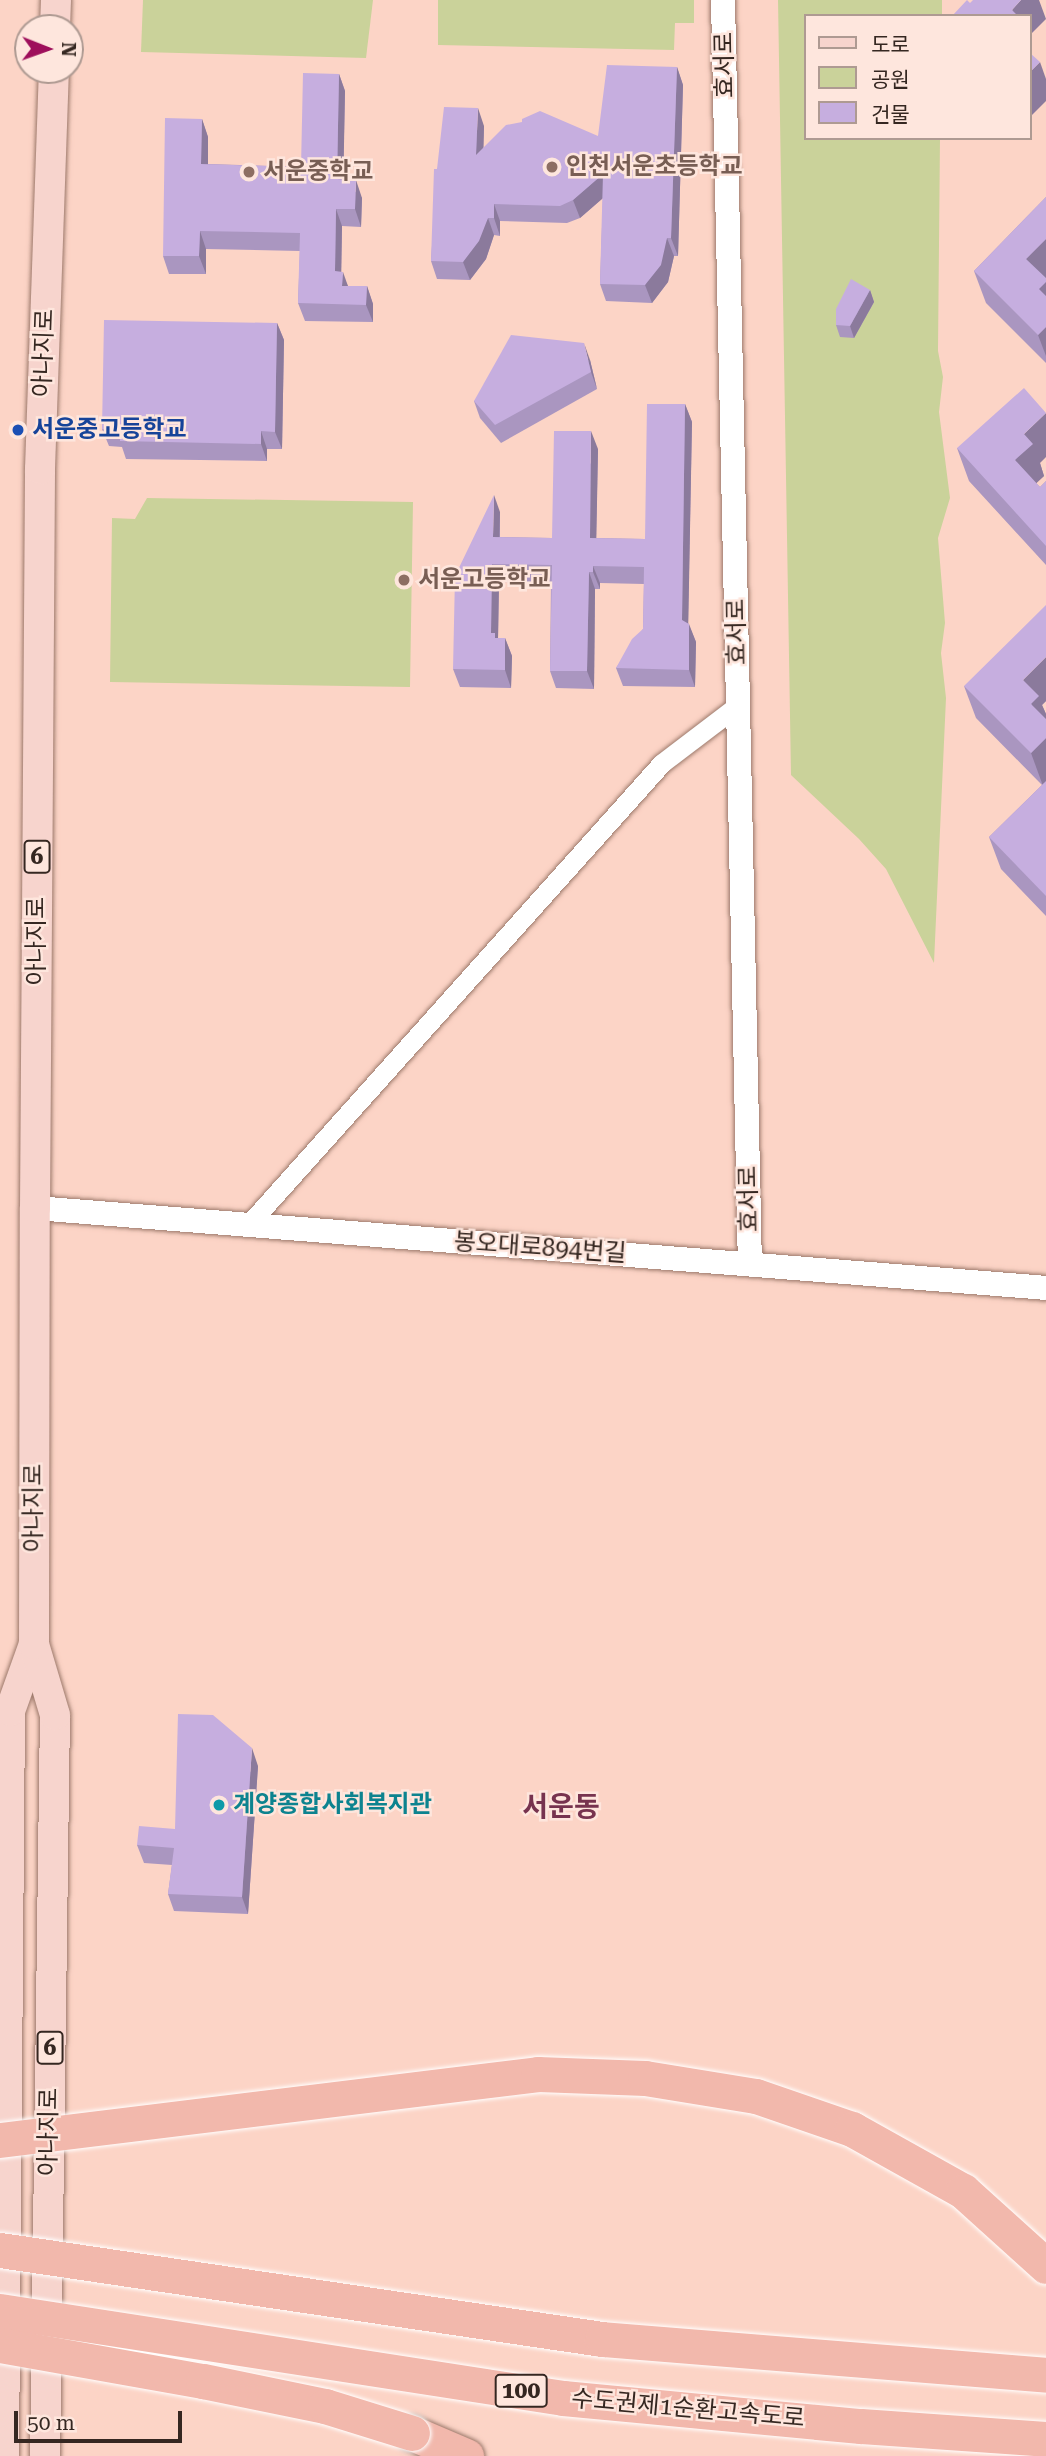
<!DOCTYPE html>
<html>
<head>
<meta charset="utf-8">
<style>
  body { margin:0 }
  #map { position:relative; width:1046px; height:2456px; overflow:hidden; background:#fcd4c6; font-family:"Roboto Serif","Noto Sans KR",serif }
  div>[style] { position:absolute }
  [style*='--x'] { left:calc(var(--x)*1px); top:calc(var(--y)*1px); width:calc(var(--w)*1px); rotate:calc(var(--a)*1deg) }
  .green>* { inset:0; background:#cad29a }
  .roads { filter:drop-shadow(0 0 2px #9c796b) drop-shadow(0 0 2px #9c796b) }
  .minor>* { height:19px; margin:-9.5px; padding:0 9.5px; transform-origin:9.5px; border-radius:9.5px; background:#fff }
  .tertiary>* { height:24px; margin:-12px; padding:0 12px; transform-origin:12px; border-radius:12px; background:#fff }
  .primary>* { height:30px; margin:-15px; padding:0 15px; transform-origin:15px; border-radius:15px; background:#f7d4cd }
  .motorway>* { height:35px; margin:-17.5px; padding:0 17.5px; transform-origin:17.5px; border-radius:17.5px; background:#f2b8ac }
  .bridges { filter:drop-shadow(0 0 2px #fff) drop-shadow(0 0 2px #fff) }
  .motorway-bridge>* { height:35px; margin:-17.5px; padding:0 17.5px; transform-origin:17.5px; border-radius:17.5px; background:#f2b8ac }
  .wall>* { inset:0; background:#aa96c0 }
  .shaded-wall>* { inset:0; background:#8b7a9c }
  .building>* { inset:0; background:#c6aedf }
  .dots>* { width:19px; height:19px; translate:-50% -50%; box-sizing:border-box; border:4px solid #fee6dd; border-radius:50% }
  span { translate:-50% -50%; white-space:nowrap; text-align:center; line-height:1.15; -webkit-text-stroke:5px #fee6dd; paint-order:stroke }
  .shield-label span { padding:2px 5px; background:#fee6dd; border:2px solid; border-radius:5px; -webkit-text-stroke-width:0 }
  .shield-label { font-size:23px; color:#352721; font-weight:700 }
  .street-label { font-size:24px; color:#352721 }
  .education-label { font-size:24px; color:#785e54; font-weight:700 }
  .left { translate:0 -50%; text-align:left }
  .transit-label { font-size:24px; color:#164399; font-weight:700 }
  .culture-label { font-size:24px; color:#0d838f; font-weight:700 }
  .quarter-label { font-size:28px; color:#77334f; font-weight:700 }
  .legend { position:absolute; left:804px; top:14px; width:228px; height:126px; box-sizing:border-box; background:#fee6dd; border:2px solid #ae9a92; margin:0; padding:9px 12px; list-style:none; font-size:21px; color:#352721 }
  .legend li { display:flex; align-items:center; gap:14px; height:35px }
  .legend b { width:35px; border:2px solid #ae9a92 }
  .north { position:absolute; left:14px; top:14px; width:70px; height:70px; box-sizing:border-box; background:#fee6dd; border:2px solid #ae9a92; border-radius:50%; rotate:91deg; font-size:19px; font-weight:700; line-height:28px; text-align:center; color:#352721 }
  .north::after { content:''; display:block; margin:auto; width:24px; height:32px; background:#9e0f5b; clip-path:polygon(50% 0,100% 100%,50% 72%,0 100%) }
  .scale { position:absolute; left:14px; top:2411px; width:168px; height:32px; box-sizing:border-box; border:4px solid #352721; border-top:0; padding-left:9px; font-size:21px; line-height:24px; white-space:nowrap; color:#352721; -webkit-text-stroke:5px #fee6dd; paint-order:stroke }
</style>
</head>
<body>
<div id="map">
  <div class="green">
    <i style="clip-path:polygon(143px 0,373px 0,366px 58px,141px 52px)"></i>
    <i style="clip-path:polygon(438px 0,694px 0,694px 23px,675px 23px,674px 50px,438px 45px)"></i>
    <i style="clip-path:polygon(778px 0,942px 0,942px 16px,806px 16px,806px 138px,940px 138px,938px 351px,943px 377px,939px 412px,950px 498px,938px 538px,945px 623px,941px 653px,946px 698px,934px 963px,886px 869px,859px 839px,791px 775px)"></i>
    <i style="clip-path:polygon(147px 498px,413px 502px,410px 687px,110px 682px,112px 518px,135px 519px)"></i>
  </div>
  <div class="roads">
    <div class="minor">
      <i style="--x:248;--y:1225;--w:620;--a:-48.14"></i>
      <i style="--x:662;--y:763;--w:96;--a:-37.3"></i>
    </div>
    <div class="tertiary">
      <i style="--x:723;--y:0;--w:1264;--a:88.78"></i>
      <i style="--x:35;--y:1208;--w:1014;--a:4.52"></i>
    </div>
    <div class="primary">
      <i style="--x:55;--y:28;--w:28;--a:-88"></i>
      <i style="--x:4;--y:2456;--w:745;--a:-89.54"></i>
      <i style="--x:10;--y:1711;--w:71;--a:-70.3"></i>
      <i style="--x:45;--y:2456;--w:741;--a:-89.23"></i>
      <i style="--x:55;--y:1715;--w:74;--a:-106.5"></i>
      <i style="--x:34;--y:1644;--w:436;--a:-89.9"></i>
      <i style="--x:35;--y:1208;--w:739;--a:-89.61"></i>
      <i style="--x:40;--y:469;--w:399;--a:-88"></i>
    </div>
    <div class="motorway">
      <i style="--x:412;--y:2433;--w:59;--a:23.1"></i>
    </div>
  </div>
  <div class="bridges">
    <div class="motorway-bridge">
      <i style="--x:0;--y:2140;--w:542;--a:-6.99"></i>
      <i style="--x:538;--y:2074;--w:107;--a:2.1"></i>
      <i style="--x:645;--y:2078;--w:112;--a:9.2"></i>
      <i style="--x:756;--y:2096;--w:102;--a:19"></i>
      <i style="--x:852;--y:2129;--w:127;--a:29.2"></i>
      <i style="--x:963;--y:2191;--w:112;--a:42.1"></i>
      <i style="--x:0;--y:2250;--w:609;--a:8.41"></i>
      <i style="--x:602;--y:2339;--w:445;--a:4.6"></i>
      <i style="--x:0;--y:2311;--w:570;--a:8.78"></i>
      <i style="--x:563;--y:2398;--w:299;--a:5.4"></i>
      <i style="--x:861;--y:2426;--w:185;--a:4"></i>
      <i style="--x:0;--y:2345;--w:206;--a:10.1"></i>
      <i style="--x:203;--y:2381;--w:125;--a:11.6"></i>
      <i style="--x:325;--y:2406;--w:91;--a:17.2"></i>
    </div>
  </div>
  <div class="wall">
    <i style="clip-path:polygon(677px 67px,683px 85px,678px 256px,674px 256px,668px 282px,652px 303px,606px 301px,600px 284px,603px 198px,580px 218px,567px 223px,500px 221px,500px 236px,494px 235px,486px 259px,470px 280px,437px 279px,431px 261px,437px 169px,484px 126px,483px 148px,598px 136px)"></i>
    <i style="clip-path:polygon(339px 74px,345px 91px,343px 180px,362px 198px,361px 227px,342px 226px,341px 272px,348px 286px,367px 286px,373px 304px,373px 322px,305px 321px,298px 303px,300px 251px,206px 249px,206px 274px,169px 274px,163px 256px,202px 119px,208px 137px,208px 164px,301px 167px)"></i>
    <i style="clip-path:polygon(1046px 197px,1046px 363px,986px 303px,974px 271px)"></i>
    <i style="clip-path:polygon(870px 290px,874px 302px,854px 338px,840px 337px,836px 325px)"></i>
    <i style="clip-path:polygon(277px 323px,284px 340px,282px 449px,267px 449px,267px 461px,126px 459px,122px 447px,109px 446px,102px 429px)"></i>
    <i style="clip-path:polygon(590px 360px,597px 389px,501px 443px,480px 418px,474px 401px)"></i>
    <i style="clip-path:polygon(685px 404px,692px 422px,688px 623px,696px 642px,695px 687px,623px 686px,616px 668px,643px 629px,644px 584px,600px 583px,600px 589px,595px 589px,594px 689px,556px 688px,550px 671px,551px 583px,499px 582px,498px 638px,505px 638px,512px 656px,511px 688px,460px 687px,453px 669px,500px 512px,500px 537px,552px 538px,598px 449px,596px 538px,645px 539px)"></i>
    <i style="clip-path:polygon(957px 448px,1040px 463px,1044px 476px,1036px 483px,1040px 487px,1046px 481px,1046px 565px,969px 481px)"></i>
    <i style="clip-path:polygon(964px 686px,1046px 701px,1042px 705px,1046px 714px,1046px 916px,1001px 869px,989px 837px,1042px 785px,976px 718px)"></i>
    <i style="clip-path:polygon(258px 1766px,248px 1914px,174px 1911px,168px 1894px,172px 1865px,144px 1863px,137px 1845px,175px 1829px)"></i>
  </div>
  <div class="shaded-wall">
    <i style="clip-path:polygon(1021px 0,1039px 0,1046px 19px,1030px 35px,1030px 16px,1014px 16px,1012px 10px)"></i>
    <i style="clip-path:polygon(1040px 62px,1046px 79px,1046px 101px,1030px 117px,1030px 72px)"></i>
    <i style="clip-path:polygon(677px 67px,683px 85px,678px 256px,671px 238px)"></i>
    <i style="clip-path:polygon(339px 74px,345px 91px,343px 197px,337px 179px)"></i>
    <i style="clip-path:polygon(478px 108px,484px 126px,483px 172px,476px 155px)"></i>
    <i style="clip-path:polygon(202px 119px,208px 137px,208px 182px,201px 164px)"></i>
    <i style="clip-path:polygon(603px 174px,610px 192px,580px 218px,573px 200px)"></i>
    <i style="clip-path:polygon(356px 180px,362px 198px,361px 227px,355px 209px)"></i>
    <i style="clip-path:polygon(494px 204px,500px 221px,500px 236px,494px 218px)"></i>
    <i style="clip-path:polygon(336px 209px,342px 226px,341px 289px,335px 271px)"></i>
    <i style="clip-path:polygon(488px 218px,494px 235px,486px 259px,470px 280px,463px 262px)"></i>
    <i style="clip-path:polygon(200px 231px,206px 249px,206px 274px,199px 256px)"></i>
    <i style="clip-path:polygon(667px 238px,674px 256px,668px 282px,652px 303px,645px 285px)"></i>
    <i style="clip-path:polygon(1046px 239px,1046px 309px,1026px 259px)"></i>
    <i style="clip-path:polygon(343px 272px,349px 289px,342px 286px)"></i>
    <i style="clip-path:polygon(367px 286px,373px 304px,373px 322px,366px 305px)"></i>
    <i style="clip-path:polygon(870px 290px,874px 302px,854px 338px,850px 326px)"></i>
    <i style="clip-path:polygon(277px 323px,284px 340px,282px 449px,275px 432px)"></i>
    <i style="clip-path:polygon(1046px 327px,1046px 356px,1038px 335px)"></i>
    <i style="clip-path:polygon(584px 343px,590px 360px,597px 389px,591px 372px)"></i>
    <i style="clip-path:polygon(685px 404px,692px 422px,688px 637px,682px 620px)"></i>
    <i style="clip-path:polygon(1046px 413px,1046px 457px,1040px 463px,1044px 476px,1027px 492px,1015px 460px,1024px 434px)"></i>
    <i style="clip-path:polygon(261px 431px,267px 449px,267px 461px,261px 444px)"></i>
    <i style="clip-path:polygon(591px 431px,598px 449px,596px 556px,590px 538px)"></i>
    <i style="clip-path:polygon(494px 495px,500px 512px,499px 554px,493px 537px)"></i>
    <i style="clip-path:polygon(492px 564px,499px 582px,498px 640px,502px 650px,491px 633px)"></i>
    <i style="clip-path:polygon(593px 566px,600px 583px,600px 589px,593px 572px)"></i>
    <i style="clip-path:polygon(589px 572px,595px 589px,594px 689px,587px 671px)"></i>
    <i style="clip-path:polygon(689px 624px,696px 642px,695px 687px,689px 670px)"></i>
    <i style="clip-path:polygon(505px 638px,512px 656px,511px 688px,505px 670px)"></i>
    <i style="clip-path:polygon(1046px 657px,1046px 701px,1042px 705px,1046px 714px,1046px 734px,1043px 737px,1023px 680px)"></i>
    <i style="clip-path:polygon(1046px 738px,1046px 783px,1043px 786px,1031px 753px)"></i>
    <i style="clip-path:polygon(252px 1748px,258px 1766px,248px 1914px,242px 1897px)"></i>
  </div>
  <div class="building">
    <i style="clip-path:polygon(967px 0,970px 3px,973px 0,1021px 0,1012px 10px,1018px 16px,952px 16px)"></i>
    <i style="clip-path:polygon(1030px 53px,1040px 62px,1030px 72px)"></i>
    <i style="clip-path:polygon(607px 65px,677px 67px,671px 238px,667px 238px,661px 265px,645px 285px,600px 284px,603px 174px,573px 200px,560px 206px,494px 204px,494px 218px,488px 218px,479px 241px,463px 262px,431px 261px,434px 169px,437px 169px,444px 107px,478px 108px,476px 155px,506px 125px,522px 122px,522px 119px,540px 111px,598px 136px)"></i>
    <i style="clip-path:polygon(303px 73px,339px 74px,337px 179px,356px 180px,355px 209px,336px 209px,335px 271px,343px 272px,342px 286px,367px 286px,366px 305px,298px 303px,300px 233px,200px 231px,199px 256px,163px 256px,165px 118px,202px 119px,201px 164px,301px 167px)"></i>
    <i style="clip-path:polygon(1046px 197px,1046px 239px,1026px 259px,1046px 278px,1046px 282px,1039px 289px,1046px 296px,1046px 327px,1038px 335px,974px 271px)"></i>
    <i style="clip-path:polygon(851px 279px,870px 290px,850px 326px,836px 325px,836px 309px)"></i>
    <i style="clip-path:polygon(104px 320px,277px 323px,275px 432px,261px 431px,261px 444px,120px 441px,120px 429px,102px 429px)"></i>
    <i style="clip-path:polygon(511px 335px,584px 343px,591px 372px,495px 425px,474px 401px)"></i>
    <i style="clip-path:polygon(1024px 388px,1046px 413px,1024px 434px,1033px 444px,1015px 460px,1040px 487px,1046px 481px,1046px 546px,957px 448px)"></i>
    <i style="clip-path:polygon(647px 404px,685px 404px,682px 620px,689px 624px,689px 670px,616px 668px,632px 639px,643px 629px,644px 567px,593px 566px,593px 572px,589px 572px,587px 671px,550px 671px,552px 565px,492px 564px,491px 633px,495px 633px,495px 638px,505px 638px,505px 670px,453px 669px,455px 576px,494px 495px,493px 537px,552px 538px,554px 431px,591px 431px,590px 538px,645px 539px)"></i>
    <i style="clip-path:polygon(1046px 605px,1046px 657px,1023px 680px,1039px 696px,1031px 704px,1046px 719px,1046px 738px,1031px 753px,964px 686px)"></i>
    <i style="clip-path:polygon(1046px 781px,1046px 896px,989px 837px)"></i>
    <i style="clip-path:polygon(178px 1714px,213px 1715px,252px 1748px,242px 1897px,168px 1894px,174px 1848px,137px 1845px,139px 1826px,175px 1829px)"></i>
  </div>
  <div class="dots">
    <i style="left:552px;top:167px;background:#8d6e63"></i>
    <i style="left:249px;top:172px;background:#8d6e63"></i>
    <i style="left:18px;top:430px;background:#1a4fb4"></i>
    <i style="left:404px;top:580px;background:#8d6e63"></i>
    <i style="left:219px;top:1805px;background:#0f9aa8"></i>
  </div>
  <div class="shield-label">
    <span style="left:37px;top:857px">6</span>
    <span style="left:50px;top:2048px">6</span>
    <span style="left:521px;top:2391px">100</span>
  </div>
  <div class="street-label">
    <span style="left:725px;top:65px;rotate:-91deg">효서로</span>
    <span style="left:44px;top:353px;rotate:-88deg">아나지로</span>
    <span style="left:737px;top:632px;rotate:-91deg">효서로</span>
    <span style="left:37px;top:941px;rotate:-90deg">아나지로</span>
    <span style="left:749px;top:1199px;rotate:-91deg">효서로</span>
    <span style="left:540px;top:1248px;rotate:4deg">봉오대로894번길</span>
    <span style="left:34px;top:1508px;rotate:-90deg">아나지로</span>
    <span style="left:49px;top:2132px;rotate:-89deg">아나지로</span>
    <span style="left:688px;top:2409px;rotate:5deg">수도권제1순환고속도로</span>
  </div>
  <div class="education-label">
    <span class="left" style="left:566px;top:167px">인천서운초등학교</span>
    <span class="left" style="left:263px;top:172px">서운중학교</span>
    <span class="left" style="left:418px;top:580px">서운고등학교</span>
  </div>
  <div class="transit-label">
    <span class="left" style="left:32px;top:430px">서운중고등학교</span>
  </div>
  <div class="culture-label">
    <span class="left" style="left:233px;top:1805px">계양종합사회복지관</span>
  </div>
  <div class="quarter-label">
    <span style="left:561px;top:1807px">서운동</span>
  </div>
  <ul class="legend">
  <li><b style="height:9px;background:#f7d4cd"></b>도로</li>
  <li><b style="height:19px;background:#cad29a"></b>공원</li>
  <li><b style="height:19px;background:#c6aedf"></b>건물</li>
  </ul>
  <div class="north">N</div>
  <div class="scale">50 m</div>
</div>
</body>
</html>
